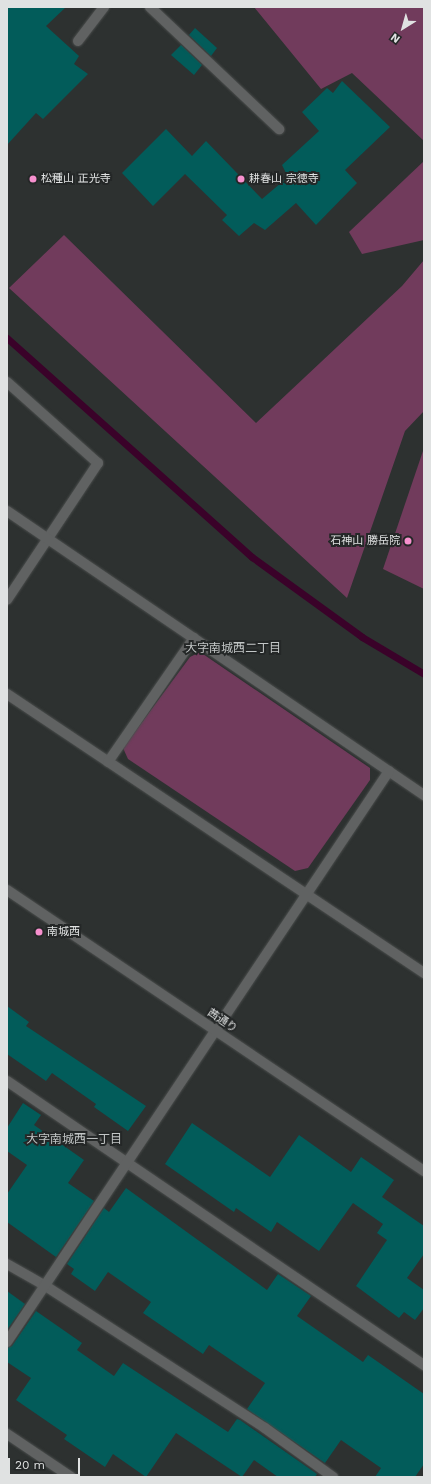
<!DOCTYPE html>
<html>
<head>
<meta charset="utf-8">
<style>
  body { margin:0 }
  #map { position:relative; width:431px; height:1484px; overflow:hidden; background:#2d3130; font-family:"Work Sans","Noto Sans JP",sans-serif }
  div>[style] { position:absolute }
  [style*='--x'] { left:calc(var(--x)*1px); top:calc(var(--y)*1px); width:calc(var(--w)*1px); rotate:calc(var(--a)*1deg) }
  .green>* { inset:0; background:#713b5c }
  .stream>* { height:7px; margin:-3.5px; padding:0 3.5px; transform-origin:3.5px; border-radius:3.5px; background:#3a0229 }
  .building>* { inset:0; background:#025c5a }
  .roads { filter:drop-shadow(0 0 1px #4a4d4c) drop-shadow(0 0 1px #4a4d4c) }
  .service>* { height:10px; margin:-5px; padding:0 5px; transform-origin:5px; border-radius:5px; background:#606262 }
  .minor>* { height:10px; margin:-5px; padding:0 5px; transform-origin:5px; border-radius:5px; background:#606262 }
  .tertiary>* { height:10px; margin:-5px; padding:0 5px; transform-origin:5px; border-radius:5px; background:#606262 }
  .dots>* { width:11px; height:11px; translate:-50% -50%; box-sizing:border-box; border:2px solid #242727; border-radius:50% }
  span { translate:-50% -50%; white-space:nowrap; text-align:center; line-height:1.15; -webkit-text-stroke:4px #242727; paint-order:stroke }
  .poi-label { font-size:11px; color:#e0e2e2 }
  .left { translate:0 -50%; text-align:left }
  .right { translate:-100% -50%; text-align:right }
  .street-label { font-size:11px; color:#e0e2e2 }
  .neighbourhood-label { font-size:12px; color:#c2c6c6 }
  .frame { position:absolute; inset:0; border:8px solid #e0e2e2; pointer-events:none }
  .north { position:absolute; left:383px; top:8px; width:40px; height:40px; -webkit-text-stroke:3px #242727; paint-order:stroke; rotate:217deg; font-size:11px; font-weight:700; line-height:16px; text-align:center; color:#e0e2e2 }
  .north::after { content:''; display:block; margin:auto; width:14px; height:18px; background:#e0e2e2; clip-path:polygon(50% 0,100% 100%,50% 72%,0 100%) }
  .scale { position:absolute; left:8px; top:1458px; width:72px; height:18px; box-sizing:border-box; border:2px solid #e0e2e2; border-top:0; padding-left:5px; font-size:12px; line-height:14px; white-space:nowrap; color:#e0e2e2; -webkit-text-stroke:3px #242727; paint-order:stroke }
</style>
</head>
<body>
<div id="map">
  <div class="green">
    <i style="clip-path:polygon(254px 7px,424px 7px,424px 141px,352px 73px,321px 89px)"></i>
    <i style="clip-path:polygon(424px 161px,424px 240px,362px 254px,349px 232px)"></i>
    <i style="clip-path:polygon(64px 235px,256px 423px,402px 286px,424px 260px,424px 411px,405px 431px,347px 598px,9px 288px)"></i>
    <i style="clip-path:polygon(424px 448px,424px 589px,383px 569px)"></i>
    <i style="clip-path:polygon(200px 652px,370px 768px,370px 780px,308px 868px,295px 871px,128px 759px,123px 748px,190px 657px)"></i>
  </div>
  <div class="stream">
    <i style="--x:7;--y:338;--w:329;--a:41.8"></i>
    <i style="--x:252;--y:557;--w:136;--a:36"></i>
    <i style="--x:362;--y:637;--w:72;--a:30.8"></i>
  </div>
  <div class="building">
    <i style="clip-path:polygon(7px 7px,66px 7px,46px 26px,79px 56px,74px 64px,88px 74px,43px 119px,36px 113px,7px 145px)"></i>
    <i style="clip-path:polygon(195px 28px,217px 48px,211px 56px,189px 35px)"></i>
    <i style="clip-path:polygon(181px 45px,202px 65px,194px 75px,171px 55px)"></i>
    <i style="clip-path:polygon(342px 81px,390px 127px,345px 170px,357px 183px,316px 225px,296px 203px,265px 230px,254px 223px,239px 236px,222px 220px,227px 215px,185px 174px,153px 206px,122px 173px,166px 129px,192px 156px,206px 141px,262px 199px,288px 177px,282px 165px,319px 131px,302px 112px,327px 88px,333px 93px)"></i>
    <i style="clip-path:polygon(7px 1006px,29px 1022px,26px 1026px,146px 1106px,128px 1131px,94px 1107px,96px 1104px,52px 1073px,46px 1081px,7px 1054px)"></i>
    <i style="clip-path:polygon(23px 1103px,41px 1115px,34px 1125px,84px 1160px,68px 1183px,94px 1201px,56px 1257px,7px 1222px,7px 1194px,27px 1165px,7px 1151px,7px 1128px)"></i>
    <i style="clip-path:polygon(192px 1123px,270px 1177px,299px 1135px,351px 1172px,361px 1157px,394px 1180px,382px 1197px,424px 1226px,424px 1254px,407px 1278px,424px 1290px,424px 1308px,415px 1320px,404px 1312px,399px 1318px,356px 1286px,387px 1240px,377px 1233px,383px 1224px,353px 1203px,319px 1251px,277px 1222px,271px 1232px,236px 1208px,234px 1212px,165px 1164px)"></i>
    <i style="clip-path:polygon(126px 1188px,267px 1290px,278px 1274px,311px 1296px,297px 1316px,363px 1362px,368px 1355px,424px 1394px,424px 1464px,415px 1477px,375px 1477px,381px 1468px,341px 1440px,325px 1463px,247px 1409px,265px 1383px,209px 1345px,203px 1354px,143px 1313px,151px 1302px,108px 1272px,95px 1291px,71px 1274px,74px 1269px,67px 1264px,104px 1208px,109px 1212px)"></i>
    <i style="clip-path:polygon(7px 1291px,25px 1304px,7px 1330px)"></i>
    <i style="clip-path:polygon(36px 1311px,82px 1343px,77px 1350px,114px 1376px,123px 1363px,228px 1432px,237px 1419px,240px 1420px,317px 1474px,315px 1477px,278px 1477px,254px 1460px,242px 1477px,176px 1433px,146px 1477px,113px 1454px,105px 1467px,64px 1439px,67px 1435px,16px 1400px,31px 1378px,7px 1362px,7px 1348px,12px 1346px)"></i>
  </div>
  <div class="roads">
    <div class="service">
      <i style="--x:150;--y:7;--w:178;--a:43.4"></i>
      <i style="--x:78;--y:41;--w:43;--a:-52.6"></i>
    </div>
    <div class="minor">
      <i style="--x:7;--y:382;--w:122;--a:41.7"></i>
      <i style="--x:98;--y:463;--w:164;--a:123.6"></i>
      <i style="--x:7;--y:511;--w:505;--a:34.26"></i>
      <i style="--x:7;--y:694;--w:502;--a:33.79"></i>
      <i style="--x:108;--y:762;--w:151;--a:-55.3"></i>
      <i style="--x:7;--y:1081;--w:505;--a:34.26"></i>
      <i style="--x:7;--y:1264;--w:43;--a:29.6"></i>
      <i style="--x:44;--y:1285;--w:263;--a:32.9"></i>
      <i style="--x:265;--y:1428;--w:84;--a:35.8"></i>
      <i style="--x:7;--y:1342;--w:687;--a:-56.22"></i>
      <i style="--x:7;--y:1434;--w:77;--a:33.9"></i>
    </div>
    <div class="tertiary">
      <i style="--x:7;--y:890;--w:503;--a:33.97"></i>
    </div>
  </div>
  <div class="dots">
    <i style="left:33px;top:179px;background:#f790ce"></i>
    <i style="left:241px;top:179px;background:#f790ce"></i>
    <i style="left:408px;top:541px;background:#f790ce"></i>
    <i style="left:39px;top:932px;background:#f790ce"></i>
  </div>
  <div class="poi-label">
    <span class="left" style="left:41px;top:179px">松種山 正光寺</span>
    <span class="left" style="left:249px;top:179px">耕春山 宗徳寺</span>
    <span class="right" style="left:400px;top:541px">石神山 勝岳院</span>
    <span class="left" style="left:47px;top:932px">南城西</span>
  </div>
  <div class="street-label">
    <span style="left:222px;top:1021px;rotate:34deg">茜通り</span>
  </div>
  <div class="neighbourhood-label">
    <span style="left:233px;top:649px">大字南城西二丁目</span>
    <span style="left:74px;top:1140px">大字南城西一丁目</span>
  </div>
  <div class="frame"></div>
  <div class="north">N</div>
  <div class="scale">20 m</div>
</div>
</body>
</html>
